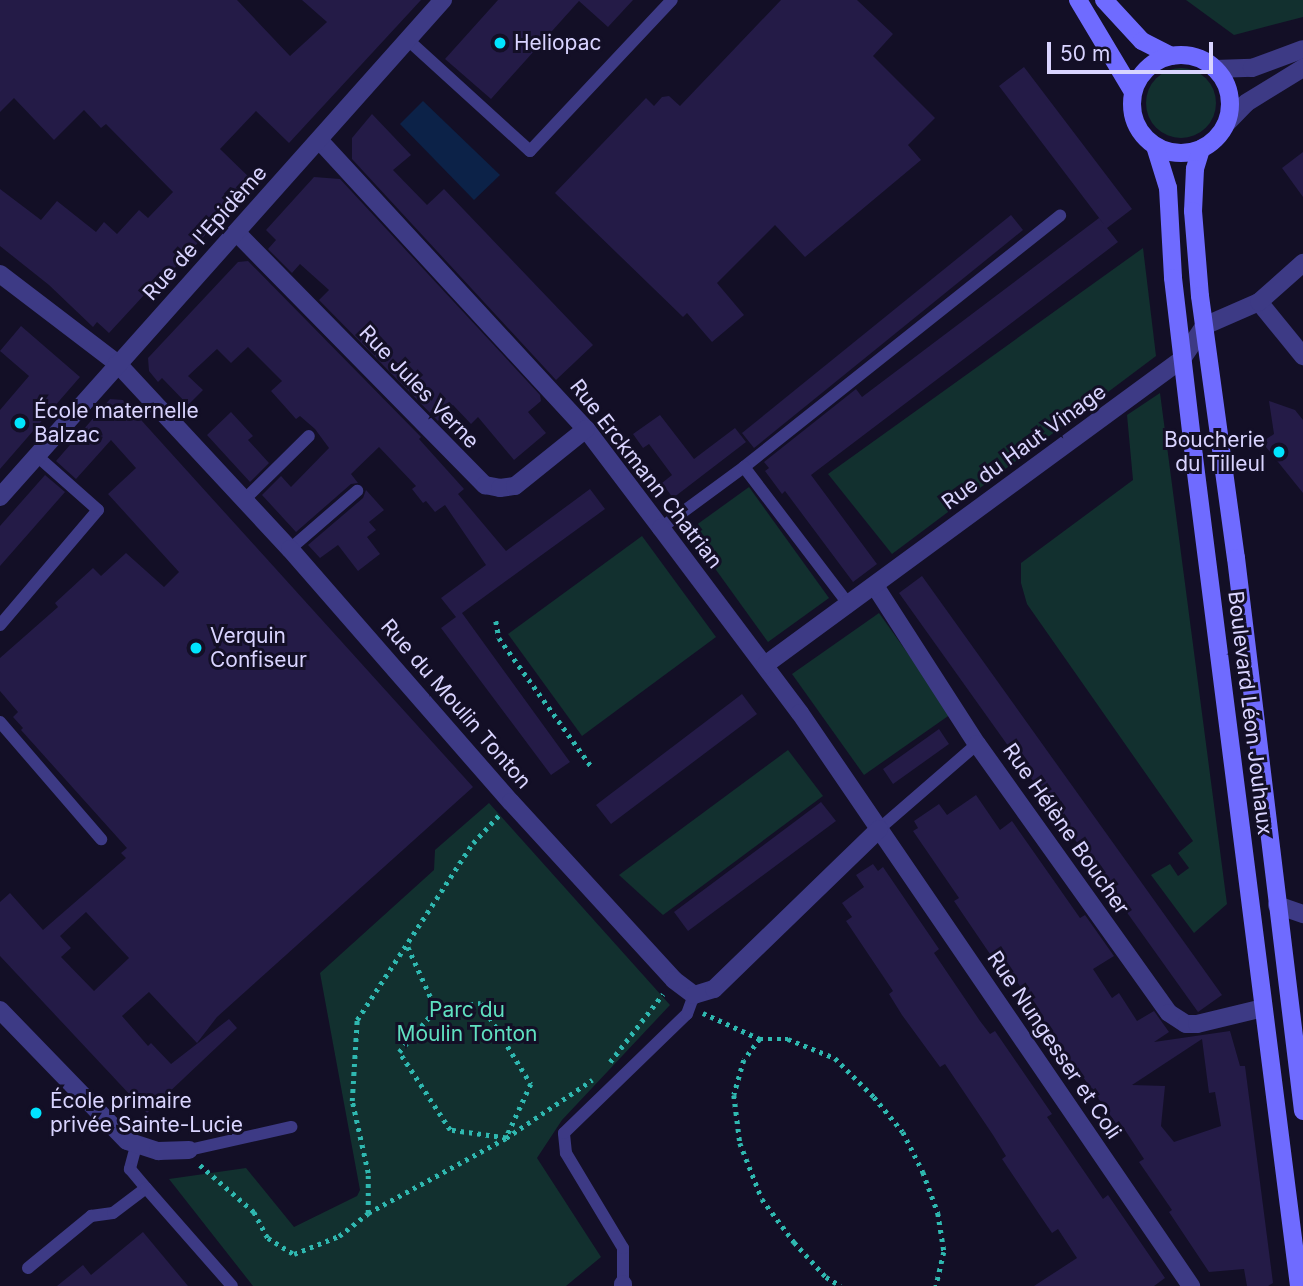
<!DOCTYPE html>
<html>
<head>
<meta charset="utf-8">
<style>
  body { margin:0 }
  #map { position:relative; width:1303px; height:1286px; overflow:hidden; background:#130f26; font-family:Inter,sans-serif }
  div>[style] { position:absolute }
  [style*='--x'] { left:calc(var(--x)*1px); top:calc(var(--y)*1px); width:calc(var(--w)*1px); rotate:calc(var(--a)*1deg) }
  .green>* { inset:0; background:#12302f }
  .round { border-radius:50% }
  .water>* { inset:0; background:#0c2248 }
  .building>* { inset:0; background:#241b47 }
  .path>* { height:4.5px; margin-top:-2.25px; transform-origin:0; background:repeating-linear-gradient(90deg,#2fb8b0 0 3.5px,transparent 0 8.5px) }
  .service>* { height:12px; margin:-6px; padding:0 6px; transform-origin:6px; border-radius:6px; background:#3d3a85 }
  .minor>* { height:18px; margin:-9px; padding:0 9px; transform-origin:9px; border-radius:9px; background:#3d3a85 }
  .secondary>* { height:18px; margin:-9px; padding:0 9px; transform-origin:9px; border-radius:9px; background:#6f6bff }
  .secondary>.ring { margin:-9px; padding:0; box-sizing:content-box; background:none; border:18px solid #6f6bff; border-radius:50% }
  .dots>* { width:19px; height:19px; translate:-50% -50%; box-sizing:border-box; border:4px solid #130f26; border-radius:50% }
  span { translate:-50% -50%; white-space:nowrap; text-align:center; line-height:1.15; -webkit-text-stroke:6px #130f26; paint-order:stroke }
  .poi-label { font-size:21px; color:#d9d4ff }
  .left { translate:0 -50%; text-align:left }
  .right { translate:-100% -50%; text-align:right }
  .street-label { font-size:21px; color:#d9d4ff }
  .park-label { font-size:21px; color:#5fe0c0 }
  .scale { position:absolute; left:1047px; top:42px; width:166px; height:32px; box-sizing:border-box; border:4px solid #d9d4ff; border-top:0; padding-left:9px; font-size:21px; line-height:24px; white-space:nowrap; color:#d9d4ff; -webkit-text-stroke:5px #130f26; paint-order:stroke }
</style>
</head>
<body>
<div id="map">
  <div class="green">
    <i style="clip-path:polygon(1186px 0,1303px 0,1303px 17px,1234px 35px)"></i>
    <i class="round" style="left:1146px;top:68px;width:70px;height:70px"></i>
    <i style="clip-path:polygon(1143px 248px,1156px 356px,892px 554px,828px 474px)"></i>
    <i style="clip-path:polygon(1160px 393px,1227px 904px,1194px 933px,1151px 875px,1170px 864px,1178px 876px,1189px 868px,1178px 853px,1193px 841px,1027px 604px,1021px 583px,1021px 563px,1133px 480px,1127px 415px)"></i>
    <i style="clip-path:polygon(749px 487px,829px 598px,768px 642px,688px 531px)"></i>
    <i style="clip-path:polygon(642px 536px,716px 637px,582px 736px,508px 634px)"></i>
    <i style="clip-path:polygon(879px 613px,951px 714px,864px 775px,792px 674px)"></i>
    <i style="clip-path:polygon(788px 750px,823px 796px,663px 915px,619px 875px)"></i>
    <i style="clip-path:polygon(489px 803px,670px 1005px,562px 1120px,537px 1158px,601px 1257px,566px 1286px,253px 1286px,169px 1179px,246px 1168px,294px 1227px,357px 1196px,360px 1190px,320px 973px,434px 870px,435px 850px)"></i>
  </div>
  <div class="water">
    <i style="clip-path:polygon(423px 101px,500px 175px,474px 200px,400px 124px)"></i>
  </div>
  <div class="building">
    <i style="clip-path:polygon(0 0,237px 0,290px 56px,327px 22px,302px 0,421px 0,289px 143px,256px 111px,220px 149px,254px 182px,148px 297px,145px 294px,109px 333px,97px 322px,93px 327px,49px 285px,0 246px,0 189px,41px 220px,57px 201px,96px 232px,104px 222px,117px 234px,139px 210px,148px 218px,173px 192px,106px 124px,101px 128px,84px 110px,54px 140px,14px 98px,0 112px)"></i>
    <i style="clip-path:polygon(498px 0,633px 0,608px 27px,579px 1px,491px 99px,445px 59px)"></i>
    <i style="clip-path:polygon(781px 0,857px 0,893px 34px,873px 56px,935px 118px,908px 145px,921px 160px,805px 257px,775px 225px,717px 283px,744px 315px,712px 342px,687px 313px,683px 317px,555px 193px,646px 98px,654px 106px,662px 97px,669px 96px,680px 106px)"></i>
    <i style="clip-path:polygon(1024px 67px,1132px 209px,1107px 228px,1118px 242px,811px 475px,877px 564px,853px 582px,785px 491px,782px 494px,765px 471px,769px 468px,764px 462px,856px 389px,862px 397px,1099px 218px,1106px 227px,999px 86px)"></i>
    <i style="clip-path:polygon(372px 114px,411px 155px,393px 170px,427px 205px,444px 189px,593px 345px,556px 380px,352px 159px,352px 138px)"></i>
    <i style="clip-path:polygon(1303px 152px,1303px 197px,1282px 168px)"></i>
    <i style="clip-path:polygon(314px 177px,340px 179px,540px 395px,541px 401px,528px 412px,546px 433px,514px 460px,478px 417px,471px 424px,453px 405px,438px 421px,319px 300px,329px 290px,300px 264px,292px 273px,268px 249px,276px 240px,266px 230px)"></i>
    <i style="clip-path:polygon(1011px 215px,1023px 230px,754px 448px,742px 433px)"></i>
    <i style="clip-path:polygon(248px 261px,421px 437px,419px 439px,464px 489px,458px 494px,506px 551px,590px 489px,605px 509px,462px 613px,570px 762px,551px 775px,441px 628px,456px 617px,441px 598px,486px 565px,445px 505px,435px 512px,426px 501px,423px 503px,412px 489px,416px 486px,379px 447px,351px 474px,358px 483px,351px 484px,296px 532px,262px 495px,281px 476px,291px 487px,329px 448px,315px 429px,300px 416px,296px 419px,271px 391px,282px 381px,248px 347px,231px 363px,217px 349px,188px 376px,203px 390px,188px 405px,162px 378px,158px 382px,149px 371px,148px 358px,238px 262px)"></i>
    <i style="clip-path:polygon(21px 326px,80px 377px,0 469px,0 410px,29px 376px,0 351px)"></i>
    <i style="clip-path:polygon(evenodd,110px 399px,123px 400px,473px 787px,217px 1017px,197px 1043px,149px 992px,122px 1016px,148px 1046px,151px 1043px,171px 1064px,229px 1019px,237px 1028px,147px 1113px,0 956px,0 902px,10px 893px,43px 930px,126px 858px,121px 853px,127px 848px,21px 730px,23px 728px,13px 717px,18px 712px,0 691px,0 658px,58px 607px,55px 603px,93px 568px,101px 576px,126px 553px,164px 587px,179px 572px,108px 494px,136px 468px,111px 440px,76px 479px,56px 461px,110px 399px,86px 912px,129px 958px,94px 991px,61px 957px,71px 948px,60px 936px,86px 912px)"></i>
    <i style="clip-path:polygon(1269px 401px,1295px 410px,1303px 420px,1303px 493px,1262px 442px,1274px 434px)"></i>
    <i style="clip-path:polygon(231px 412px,253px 436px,248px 440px,269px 463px,250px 482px,207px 435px)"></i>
    <i style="clip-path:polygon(660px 415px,694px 459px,735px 428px,746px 442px,673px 498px,662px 483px,672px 475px,649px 444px,643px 448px,633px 434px)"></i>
    <i style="clip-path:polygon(45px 475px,65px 492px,0 566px,0 526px)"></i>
    <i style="clip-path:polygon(366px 490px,384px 510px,369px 522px,376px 530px,367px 537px,380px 554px,358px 571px,338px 545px,320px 558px,308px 545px,363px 498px)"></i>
    <i style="clip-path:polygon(922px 576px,1222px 995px,1198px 1012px,899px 593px)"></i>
    <i style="clip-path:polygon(742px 694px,757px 714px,611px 824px,596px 805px)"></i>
    <i style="clip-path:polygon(939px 729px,949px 744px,893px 784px,883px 769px)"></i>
    <i style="clip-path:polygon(evenodd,976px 795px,1000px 830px,1012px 821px,1080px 918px,1085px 915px,1114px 956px,1093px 969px,1112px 998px,1119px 993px,1137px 1021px,1154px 1011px,1169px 1032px,1154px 1042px,1230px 1031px,1240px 1066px,1245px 1066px,1273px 1283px,1268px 1286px,1247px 1286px,1244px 1269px,1209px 1272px,1169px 1212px,1172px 1210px,1139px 1162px,1144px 1159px,1123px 1127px,1120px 1129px,1073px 1063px,1068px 1067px,1030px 1012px,1035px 1008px,1007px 967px,998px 954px,992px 957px,954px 901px,959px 898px,913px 831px,918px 828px,914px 821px,939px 804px,947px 815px,976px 795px,1202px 1039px,1209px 1093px,1215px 1092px,1221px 1126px,1174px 1142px,1161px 1126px,1165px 1086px,1132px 1085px,1202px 1039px)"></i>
    <i style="clip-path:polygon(821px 802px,836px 821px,688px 931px,674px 912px)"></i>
    <i style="clip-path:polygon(873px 864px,878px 871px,883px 867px,939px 949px,934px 953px,980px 1021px,990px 1034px,995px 1031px,1052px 1114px,1047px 1117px,1066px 1145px,1103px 1199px,1108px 1195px,1165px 1278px,1154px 1286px,1034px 1286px,1077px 1258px,1058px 1229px,1052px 1233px,1039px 1214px,1002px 1159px,1006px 1156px,993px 1135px,945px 1064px,940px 1067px,902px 1015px,889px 994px,893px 991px,846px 921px,852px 917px,842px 903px,864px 887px,856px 875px)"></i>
    <i style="clip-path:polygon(143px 1232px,188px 1286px,57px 1286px,83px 1265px,91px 1275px)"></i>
  </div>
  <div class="path">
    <i style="--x:496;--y:621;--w:17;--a:80"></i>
    <i style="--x:499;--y:638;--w:158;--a:54.3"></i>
    <i style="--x:408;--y:947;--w:68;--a:65.7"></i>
    <i style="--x:481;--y:1003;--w:95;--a:58.3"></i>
    <i style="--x:531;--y:1084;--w:60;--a:114.8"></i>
    <i style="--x:506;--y:1138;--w:57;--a:-171.9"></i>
    <i style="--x:450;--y:1130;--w:93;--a:-123.2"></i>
    <i style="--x:399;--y:1052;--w:57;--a:-49.3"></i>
    <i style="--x:436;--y:1009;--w:45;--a:-7.6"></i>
    <i style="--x:703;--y:1013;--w:63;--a:24.5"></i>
    <i style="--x:760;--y:1039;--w:28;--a:0"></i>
    <i style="--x:788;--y:1039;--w:51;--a:22"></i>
    <i style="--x:835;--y:1058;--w:55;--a:45"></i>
    <i style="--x:874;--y:1097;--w:45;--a:50.4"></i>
    <i style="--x:903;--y:1132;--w:45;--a:63.4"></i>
    <i style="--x:923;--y:1172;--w:44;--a:69.9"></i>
    <i style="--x:938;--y:1213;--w:39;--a:81"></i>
    <i style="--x:944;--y:1252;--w:35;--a:103"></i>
    <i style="--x:760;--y:1039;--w:26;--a:127"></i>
    <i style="--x:744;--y:1060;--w:36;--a:106"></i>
    <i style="--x:734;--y:1095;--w:48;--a:82.9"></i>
    <i style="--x:740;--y:1143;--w:60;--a:68.6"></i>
    <i style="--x:762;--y:1199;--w:54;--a:53.3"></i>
    <i style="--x:794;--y:1242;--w:47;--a:47.6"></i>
    <i style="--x:826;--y:1277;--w:17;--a:31"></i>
    <i style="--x:610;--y:1062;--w:86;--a:-52.1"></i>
    <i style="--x:200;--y:1165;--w:72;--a:41"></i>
    <i style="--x:254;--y:1212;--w:30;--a:62"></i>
    <i style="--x:268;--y:1238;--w:31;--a:32"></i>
    <i style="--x:294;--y:1254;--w:48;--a:-21.8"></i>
    <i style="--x:339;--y:1236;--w:37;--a:-38"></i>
    <i style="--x:368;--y:1213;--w:40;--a:-90"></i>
    <i style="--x:368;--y:1173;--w:74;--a:-102.5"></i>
    <i style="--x:352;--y:1101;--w:81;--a:-86.5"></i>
    <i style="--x:357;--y:1020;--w:212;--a:-56.8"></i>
    <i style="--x:473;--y:843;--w:40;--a:-47"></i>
    <i style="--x:368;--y:1213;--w:157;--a:-28.5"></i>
    <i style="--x:506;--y:1138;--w:104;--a:-34"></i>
  </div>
  <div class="service">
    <i style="--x:408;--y:40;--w:165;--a:42.3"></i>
    <i style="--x:530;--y:151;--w:207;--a:-46.8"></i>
    <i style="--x:744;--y:467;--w:404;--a:-38.5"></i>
    <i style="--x:244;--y:500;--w:91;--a:-44.6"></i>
    <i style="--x:661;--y:528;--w:103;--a:-36.3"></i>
    <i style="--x:744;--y:467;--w:173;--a:52.7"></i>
    <i style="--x:290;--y:549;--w:89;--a:-40.9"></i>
    <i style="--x:0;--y:625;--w:151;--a:-49.6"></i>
    <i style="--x:98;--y:510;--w:83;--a:-138.4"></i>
    <i style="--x:0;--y:722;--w:155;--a:49.2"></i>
    <i style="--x:879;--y:829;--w:130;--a:-40.9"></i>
    <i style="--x:136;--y:1146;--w:24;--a:105"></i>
    <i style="--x:130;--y:1169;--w:25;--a:50"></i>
    <i style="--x:189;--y:1150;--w:105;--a:-12.7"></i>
    <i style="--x:28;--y:1268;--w:82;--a:-39.5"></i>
    <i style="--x:91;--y:1216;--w:22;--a:-8"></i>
    <i style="--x:113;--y:1213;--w:41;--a:-37.1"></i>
    <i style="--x:146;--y:1188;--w:130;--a:48.7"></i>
    <i style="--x:623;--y:1284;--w:36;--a:-90"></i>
    <i style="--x:623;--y:1248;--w:111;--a:-121"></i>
    <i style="--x:566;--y:1153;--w:20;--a:-96"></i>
    <i style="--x:564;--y:1133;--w:171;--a:-44.1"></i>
    <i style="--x:687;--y:1014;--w:20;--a:-70"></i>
  </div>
  <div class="minor">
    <i style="--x:1215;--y:69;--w:37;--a:-2"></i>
    <i style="--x:1252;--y:68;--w:54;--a:-20.4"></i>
    <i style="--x:1226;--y:124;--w:29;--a:-46"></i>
    <i style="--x:1246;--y:103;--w:67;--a:-31.6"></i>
    <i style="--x:320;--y:141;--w:392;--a:47.3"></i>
    <i style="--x:586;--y:429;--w:124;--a:52.9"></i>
    <i style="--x:661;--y:528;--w:231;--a:53.1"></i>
    <i style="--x:800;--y:713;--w:694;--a:55.69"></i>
    <i style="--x:237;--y:233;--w:354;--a:45.5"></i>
    <i style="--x:485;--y:485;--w:15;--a:11"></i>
    <i style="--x:500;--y:488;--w:15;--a:-8"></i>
    <i style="--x:515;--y:486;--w:91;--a:-38.8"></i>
    <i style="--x:0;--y:274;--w:147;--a:37.3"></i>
    <i style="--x:117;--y:363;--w:254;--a:47.1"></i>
    <i style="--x:290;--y:549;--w:336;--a:48.9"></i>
    <i style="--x:511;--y:802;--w:241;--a:47.5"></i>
    <i style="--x:674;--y:980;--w:25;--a:37"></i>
    <i style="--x:694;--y:995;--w:21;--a:-17"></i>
    <i style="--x:714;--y:989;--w:230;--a:-44.1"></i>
    <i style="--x:1259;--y:302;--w:70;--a:50.8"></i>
    <i style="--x:0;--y:497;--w:666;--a:-48.29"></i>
    <i style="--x:875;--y:586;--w:188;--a:57.2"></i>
    <i style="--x:977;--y:744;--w:330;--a:54.5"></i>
    <i style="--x:1169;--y:1013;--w:20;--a:33"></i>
    <i style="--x:1186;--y:1024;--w:11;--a:0"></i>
    <i style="--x:1197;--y:1024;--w:68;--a:-13.6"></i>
    <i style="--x:765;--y:665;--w:517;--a:-36.27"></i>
    <i style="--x:1182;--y:359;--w:40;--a:-56"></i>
    <i style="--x:1204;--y:326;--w:60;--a:-23.6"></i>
    <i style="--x:1259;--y:302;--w:59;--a:-41.6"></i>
    <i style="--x:1277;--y:905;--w:28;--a:19"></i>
    <i style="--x:0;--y:1010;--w:182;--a:45.9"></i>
    <i style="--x:127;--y:1141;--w:33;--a:18"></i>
    <i style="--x:158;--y:1151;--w:31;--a:-2"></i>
    <i style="--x:623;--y:1286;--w:2;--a:-90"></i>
  </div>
  <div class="secondary">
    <i style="--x:1078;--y:0;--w:107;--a:59.1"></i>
    <i style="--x:1104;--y:0;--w:56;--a:47.2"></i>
    <i style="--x:1142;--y:41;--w:33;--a:27"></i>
    <i class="ring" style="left:1132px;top:55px;width:80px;height:80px"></i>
    <i style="--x:1155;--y:146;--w:44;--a:72.8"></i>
    <i style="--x:1168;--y:188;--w:90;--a:86.8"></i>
    <i style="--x:1173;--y:278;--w:180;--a:83.3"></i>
    <i style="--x:1194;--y:457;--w:836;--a:82.78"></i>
    <i style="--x:1201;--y:149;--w:21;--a:107"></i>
    <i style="--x:1195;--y:169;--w:42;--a:92.7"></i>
    <i style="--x:1193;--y:211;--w:85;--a:85.3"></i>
    <i style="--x:1200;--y:296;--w:264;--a:82.2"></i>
    <i style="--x:1236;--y:558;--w:557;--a:83.09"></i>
  </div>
  <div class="dots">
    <i style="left:500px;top:43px;background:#00e5ff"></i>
    <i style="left:20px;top:423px;background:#00e5ff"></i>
    <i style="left:1279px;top:452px;background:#00e5ff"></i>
    <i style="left:196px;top:648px;background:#00e5ff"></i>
    <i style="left:36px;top:1113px;background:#00e5ff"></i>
  </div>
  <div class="poi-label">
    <span class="left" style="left:514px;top:43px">Heliopac</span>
    <span class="left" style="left:34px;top:423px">École maternelle<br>Balzac</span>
    <span class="right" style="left:1265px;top:452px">Boucherie<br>du Tilleul</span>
    <span class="left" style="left:210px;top:648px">Verquin<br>Confiseur</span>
    <span class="left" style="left:50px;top:1113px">École primaire<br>privée Sainte-Lucie</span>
  </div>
  <div class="street-label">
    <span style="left:205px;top:233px;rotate:-48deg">Rue de l'Epidème</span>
    <span style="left:419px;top:387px;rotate:46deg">Rue Jules Verne</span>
    <span style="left:1024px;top:447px;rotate:-36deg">Rue du Haut Vinage</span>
    <span style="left:646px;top:474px;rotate:52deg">Rue Erckmann Chatrian</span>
    <span style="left:456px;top:704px;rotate:49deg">Rue du Moulin Tonton</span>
    <span style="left:1250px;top:713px;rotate:83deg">Boulevard Léon Jouhaux</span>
    <span style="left:1066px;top:829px;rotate:55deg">Rue Hélène Boucher</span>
    <span style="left:1054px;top:1045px;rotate:56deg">Rue Nungesser et Coli</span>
  </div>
  <div class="park-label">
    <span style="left:467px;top:1022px">Parc du<br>Moulin Tonton</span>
  </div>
  <div class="scale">50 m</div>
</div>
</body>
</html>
